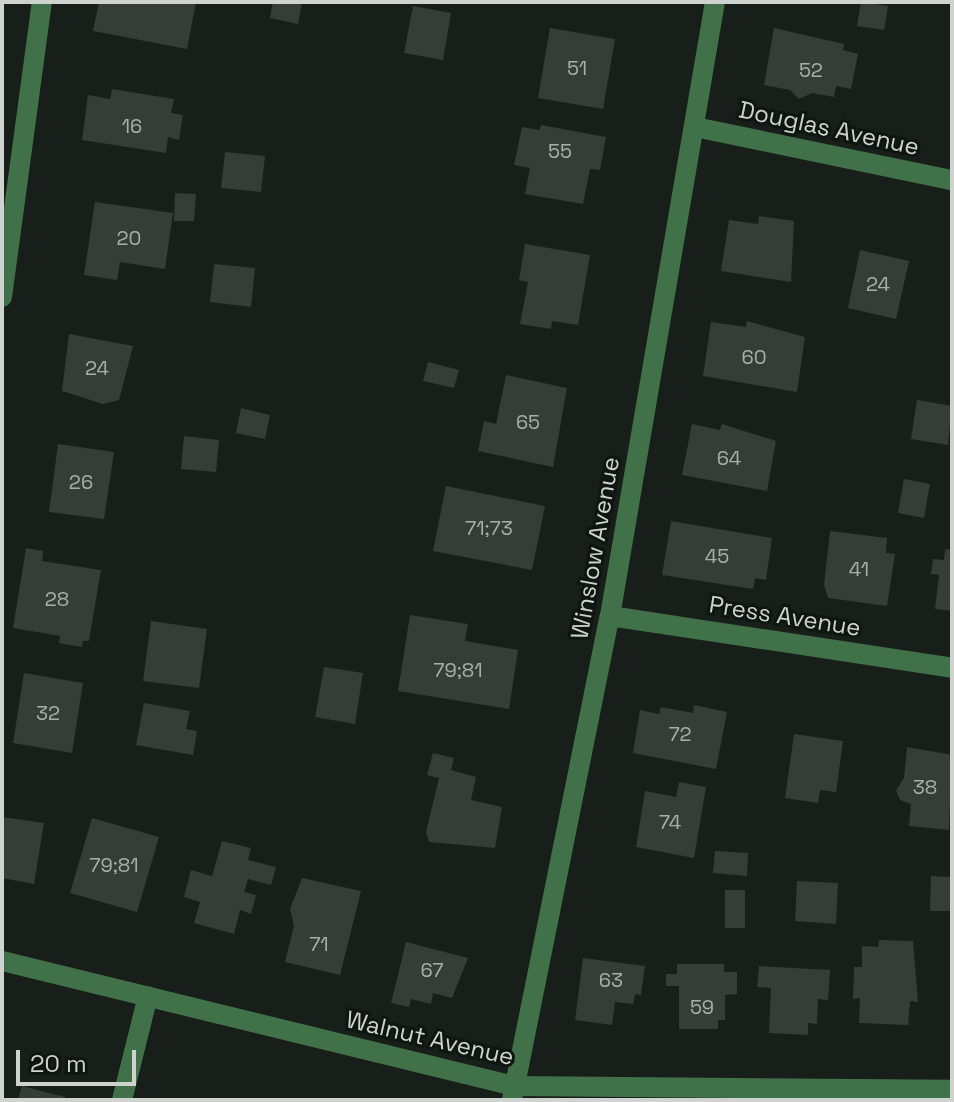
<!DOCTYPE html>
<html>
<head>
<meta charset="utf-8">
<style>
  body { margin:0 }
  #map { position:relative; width:954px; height:1102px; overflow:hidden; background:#181e19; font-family:"Space Grotesk",sans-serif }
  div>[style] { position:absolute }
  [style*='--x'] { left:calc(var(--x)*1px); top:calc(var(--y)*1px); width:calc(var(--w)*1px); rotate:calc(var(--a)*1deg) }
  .building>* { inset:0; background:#363d37 }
  .minor>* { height:20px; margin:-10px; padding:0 10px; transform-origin:10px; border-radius:10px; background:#417149 }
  span { translate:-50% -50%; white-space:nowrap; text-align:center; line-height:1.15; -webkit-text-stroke:6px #0f1510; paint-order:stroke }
  .number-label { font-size:20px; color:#a9aea9 }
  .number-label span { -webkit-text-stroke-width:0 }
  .street-label { font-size:24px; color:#cfd3cf }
  .frame { position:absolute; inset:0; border:4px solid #cfd3cf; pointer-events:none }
  .scale { position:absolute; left:16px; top:1050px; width:120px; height:36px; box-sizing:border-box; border:4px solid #cfd3cf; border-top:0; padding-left:10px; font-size:24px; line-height:28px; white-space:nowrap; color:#cfd3cf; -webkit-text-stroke:6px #0f1510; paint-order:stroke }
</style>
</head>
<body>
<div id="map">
  <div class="building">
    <i style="clip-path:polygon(99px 2px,196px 2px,187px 49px,93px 31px)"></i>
    <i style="clip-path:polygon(273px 2px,302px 2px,298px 24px,270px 18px)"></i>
    <i style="clip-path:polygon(861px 2px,888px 6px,884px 30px,857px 26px)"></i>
    <i style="clip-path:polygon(413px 6px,451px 13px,443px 60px,404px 53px)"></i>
    <i style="clip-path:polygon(550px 28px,615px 39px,603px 109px,538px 98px)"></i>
    <i style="clip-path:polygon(774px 28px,844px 44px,843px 50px,858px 54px,851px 89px,836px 86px,834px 97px,812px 93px,799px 99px,790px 90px,764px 85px)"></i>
    <i style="clip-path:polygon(112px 89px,174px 99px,171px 113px,183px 115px,179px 140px,168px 137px,166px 153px,82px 140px,88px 95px,110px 99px)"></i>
    <i style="clip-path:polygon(541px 125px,606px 137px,600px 170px,590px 169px,583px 204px,525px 194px,530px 168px,514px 165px,522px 127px,540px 130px)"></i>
    <i style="clip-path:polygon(225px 152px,265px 156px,261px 192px,221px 188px)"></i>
    <i style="clip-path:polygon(175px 193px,196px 194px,194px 221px,174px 221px)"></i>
    <i style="clip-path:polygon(95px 202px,173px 213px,165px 269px,120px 262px,117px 280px,84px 275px)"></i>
    <i style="clip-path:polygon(759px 216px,794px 221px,791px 282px,721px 271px,729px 220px,758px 224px)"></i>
    <i style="clip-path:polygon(525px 244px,590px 255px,578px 325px,552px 321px,551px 329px,520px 324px,528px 282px,519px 280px)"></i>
    <i style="clip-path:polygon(860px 250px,909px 261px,896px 319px,848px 308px)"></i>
    <i style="clip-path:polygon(214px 264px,255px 268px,251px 307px,210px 302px)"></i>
    <i style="clip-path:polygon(747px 321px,805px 337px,797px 392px,703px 376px,711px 322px,746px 327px)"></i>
    <i style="clip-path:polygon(69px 334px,133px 346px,119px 400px,103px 404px,62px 391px)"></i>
    <i style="clip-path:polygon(428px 362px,459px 370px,454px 388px,423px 381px)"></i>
    <i style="clip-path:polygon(506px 375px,567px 388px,553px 467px,478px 451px,484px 421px,496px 424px)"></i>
    <i style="clip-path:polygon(917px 400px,952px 406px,948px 445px,911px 439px)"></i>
    <i style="clip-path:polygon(241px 408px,270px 415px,265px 439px,236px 433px)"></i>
    <i style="clip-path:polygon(692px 424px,720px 430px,722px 424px,776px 441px,767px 491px,682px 475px)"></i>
    <i style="clip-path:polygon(184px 436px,219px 440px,216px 472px,181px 469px)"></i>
    <i style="clip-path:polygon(58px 444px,114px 452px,104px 519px,49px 512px)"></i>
    <i style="clip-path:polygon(904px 479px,930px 484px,924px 518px,898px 513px)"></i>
    <i style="clip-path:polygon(446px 486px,545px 506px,532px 570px,433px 551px)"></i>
    <i style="clip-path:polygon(671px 521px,772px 538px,766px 580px,755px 578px,753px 589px,662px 575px)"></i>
    <i style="clip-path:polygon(830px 531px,887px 538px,886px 553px,895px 554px,887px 606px,828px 598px,824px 585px)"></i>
    <i style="clip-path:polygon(26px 548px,43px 551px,42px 561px,101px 570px,89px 641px,83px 641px,82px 647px,59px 643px,60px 636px,13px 628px)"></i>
    <i style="clip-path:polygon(945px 549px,952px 550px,952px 611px,935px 609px,939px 575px,931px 574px,933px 559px,944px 560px)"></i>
    <i style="clip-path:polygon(410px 615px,468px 624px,465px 641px,518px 650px,509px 709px,398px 691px)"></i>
    <i style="clip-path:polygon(151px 621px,207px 629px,199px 688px,143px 681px)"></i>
    <i style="clip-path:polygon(324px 667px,363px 673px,355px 724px,315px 717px)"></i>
    <i style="clip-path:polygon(24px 673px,83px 683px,72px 753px,13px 743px)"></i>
    <i style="clip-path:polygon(144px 703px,190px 711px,186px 729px,197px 731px,193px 755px,136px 745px)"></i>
    <i style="clip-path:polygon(694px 705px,727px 712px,716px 769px,633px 753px,640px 710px,659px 714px,661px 707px,693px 713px)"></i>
    <i style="clip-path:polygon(794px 734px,843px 741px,836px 792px,820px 790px,818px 803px,785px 798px)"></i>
    <i style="clip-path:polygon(907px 747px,952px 755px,949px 830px,909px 826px,911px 804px,900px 800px,896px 790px,904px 778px)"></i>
    <i style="clip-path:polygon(433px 753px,454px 758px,451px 770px,476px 777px,471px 800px,502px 807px,495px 848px,429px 842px,426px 832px,439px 778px,427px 775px)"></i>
    <i style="clip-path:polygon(679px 782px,706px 787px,694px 858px,636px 847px,645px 791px,676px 797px)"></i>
    <i style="clip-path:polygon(2px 817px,44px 823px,34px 884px,2px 878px)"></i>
    <i style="clip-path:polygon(92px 818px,159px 837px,137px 912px,70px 893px)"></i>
    <i style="clip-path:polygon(222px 841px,251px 848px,248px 860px,276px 867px,271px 885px,248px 879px,244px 892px,256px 895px,251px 914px,240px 910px,234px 934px,194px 923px,200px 902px,184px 897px,191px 870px,212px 876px)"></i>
    <i style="clip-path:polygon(715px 851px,748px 853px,747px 876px,713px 873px)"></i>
    <i style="clip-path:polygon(931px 876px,952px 877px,951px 911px,930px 911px)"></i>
    <i style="clip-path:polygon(302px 878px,361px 891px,340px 975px,285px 962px,294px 926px,290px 909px)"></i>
    <i style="clip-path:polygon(797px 881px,838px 883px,836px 924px,795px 921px)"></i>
    <i style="clip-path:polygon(725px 890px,745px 890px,745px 928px,725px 928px)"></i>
    <i style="clip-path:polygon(879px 940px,913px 941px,918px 1002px,910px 1001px,908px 1025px,859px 1023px,860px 998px,853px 999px,854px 967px,862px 967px,862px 946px,878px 947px)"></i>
    <i style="clip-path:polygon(406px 942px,468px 958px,452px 998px,433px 993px,431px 1004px,411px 999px,409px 1007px,391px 1003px)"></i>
    <i style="clip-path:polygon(583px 958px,645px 966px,641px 995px,635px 994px,633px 1004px,615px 1002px,612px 1025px,575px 1020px)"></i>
    <i style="clip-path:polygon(677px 964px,724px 964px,724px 972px,737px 972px,737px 994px,725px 995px,725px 1020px,718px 1020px,718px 1029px,679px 1029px,679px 986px,666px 986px,666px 974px,677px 974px)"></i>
    <i style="clip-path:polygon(759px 966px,830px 970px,828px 1000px,818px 999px,817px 1024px,808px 1023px,808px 1035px,769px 1033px,771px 988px,757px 987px)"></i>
    <i style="clip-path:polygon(22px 1086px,65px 1097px,65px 1100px,18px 1100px)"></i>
  </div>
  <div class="minor">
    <i style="--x:695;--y:127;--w:262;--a:11.7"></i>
    <i style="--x:2;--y:297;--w:298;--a:-82.3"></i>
    <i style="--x:610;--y:616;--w:346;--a:8.6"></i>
    <i style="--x:2;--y:961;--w:527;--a:13.72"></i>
    <i style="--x:514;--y:1086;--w:438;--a:0.5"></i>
    <i style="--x:122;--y:1100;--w:107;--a:-76"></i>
    <i style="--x:512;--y:1100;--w:494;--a:-78.6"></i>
    <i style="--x:610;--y:616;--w:623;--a:-80.3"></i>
  </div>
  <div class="number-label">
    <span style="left:577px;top:68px">51</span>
    <span style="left:811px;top:70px">52</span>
    <span style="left:132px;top:126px">16</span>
    <span style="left:560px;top:151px">55</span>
    <span style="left:129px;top:238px">20</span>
    <span style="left:878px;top:284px">24</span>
    <span style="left:754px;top:357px">60</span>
    <span style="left:97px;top:368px">24</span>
    <span style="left:528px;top:422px">65</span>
    <span style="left:729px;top:458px">64</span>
    <span style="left:81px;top:482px">26</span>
    <span style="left:489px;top:528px">71;73</span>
    <span style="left:717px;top:556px">45</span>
    <span style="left:859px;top:569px">41</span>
    <span style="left:57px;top:599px">28</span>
    <span style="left:458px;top:670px">79;81</span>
    <span style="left:48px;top:713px">32</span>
    <span style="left:680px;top:734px">72</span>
    <span style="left:925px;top:787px">38</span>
    <span style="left:670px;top:822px">74</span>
    <span style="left:114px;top:865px">79;81</span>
    <span style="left:319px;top:944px">71</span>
    <span style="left:432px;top:970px">67</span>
    <span style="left:611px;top:980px">63</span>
    <span style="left:702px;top:1007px">59</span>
  </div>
  <div class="street-label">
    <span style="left:829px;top:128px;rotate:12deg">Douglas Avenue</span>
    <span style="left:595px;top:548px;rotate:-80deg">Winslow Avenue</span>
    <span style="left:785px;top:616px;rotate:9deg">Press Avenue</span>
    <span style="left:430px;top:1038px;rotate:13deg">Walnut Avenue</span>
  </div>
  <div class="frame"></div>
  <div class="scale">20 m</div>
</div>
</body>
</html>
